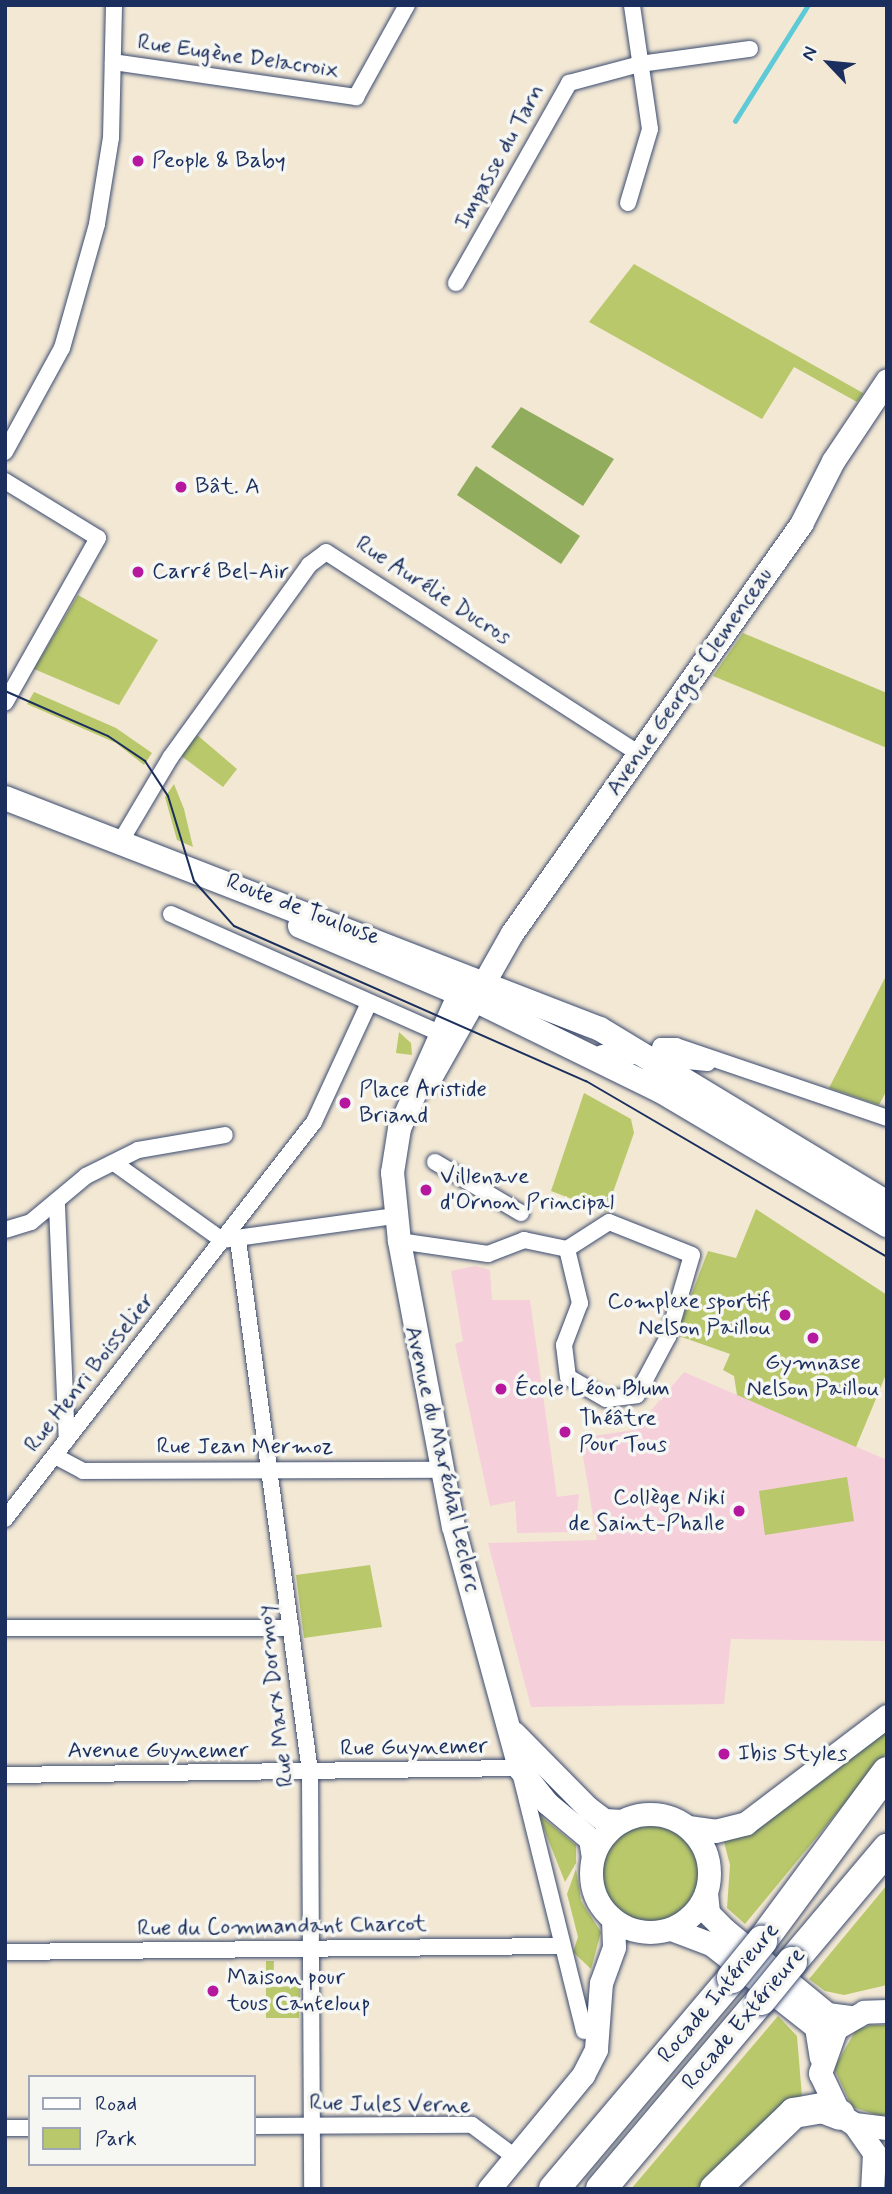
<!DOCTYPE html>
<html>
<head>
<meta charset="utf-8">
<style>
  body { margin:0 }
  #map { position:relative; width:892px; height:2194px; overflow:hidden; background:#f3e8d4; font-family:Mynerve,sans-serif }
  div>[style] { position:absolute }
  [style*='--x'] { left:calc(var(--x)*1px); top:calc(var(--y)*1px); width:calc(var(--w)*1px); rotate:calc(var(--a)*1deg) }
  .built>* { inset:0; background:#f5cfda }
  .green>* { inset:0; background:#b9c86a }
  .round { border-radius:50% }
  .forest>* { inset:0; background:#92ac5e }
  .stream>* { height:4.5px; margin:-2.25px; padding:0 2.25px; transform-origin:2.25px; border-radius:2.25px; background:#5ec9d7 }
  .roads { filter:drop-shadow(0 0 2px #3b4b70) drop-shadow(0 0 2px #3b4b70) }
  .street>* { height:16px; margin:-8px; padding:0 8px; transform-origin:8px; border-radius:8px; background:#fff }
  .secondary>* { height:23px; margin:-11.5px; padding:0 11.5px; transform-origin:11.5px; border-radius:11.5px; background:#fff }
  .secondary>.ring { margin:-11.5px; padding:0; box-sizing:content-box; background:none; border:23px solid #fff; border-radius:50% }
  .primary>* { height:24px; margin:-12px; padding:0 12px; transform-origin:12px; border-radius:12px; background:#fff }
  .highway>* { height:30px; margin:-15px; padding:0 15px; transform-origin:15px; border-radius:15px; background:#fff }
  .tram>* { height:2px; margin:-1px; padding:0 1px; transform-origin:1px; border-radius:1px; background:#1b2f5e }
  .bridges { filter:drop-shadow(0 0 2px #3b4b70) drop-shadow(0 0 2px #3b4b70) }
  .highway-bridge>* { height:30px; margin:-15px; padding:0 15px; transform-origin:15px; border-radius:15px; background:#fff }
  .dots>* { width:19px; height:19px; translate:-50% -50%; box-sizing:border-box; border:4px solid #f6f6f2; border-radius:50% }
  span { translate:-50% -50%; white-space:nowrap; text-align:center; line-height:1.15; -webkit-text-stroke:7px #f6f6f2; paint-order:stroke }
  .street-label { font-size:23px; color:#1b2f5e }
  .poi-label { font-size:23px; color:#1b2f5e }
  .left { translate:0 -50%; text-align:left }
  .right { translate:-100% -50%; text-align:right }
  .frame { position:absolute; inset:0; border:7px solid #1b2f5e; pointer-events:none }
  .legend { position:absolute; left:28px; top:2075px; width:228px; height:91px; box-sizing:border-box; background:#f6f6f2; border:2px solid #9ea6b7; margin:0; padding:9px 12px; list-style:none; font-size:21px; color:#1b2f5e }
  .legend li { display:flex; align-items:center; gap:14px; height:35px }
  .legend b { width:35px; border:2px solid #9ea6b7 }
  .north { position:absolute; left:794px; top:28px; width:70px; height:70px; -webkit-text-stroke:5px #f6f6f2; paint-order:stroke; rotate:296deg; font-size:19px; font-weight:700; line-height:28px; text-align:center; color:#1b2f5e }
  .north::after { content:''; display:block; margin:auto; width:24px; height:32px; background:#1b2f5e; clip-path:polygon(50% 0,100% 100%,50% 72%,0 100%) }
</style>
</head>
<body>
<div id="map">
  <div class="built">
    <i style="clip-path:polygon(475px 1266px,490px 1270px,492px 1300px,530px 1300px,557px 1497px,579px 1494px,575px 1532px,517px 1533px,515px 1501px,490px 1506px,455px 1344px,463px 1341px,451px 1271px)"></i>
    <i style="clip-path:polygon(684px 1372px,887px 1460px,887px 1641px,731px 1639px,724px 1704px,531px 1707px,488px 1543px,597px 1540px,580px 1438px,634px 1430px)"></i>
  </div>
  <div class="green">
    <i style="clip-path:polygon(634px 264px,863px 393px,863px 394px,857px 402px,794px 367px,762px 419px,589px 322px)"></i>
    <i style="clip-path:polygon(78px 595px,158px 640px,119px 705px,34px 669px)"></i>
    <i style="clip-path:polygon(743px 633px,887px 693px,887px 748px,713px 676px)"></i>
    <i style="clip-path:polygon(34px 692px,116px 728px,152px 753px,144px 765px,116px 743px,27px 704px)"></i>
    <i style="clip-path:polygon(196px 734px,237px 769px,223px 787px,180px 755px)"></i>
    <i style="clip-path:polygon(174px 784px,184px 809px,193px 847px,177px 840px,165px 797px)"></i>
    <i style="clip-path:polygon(887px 974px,887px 1090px,879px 1105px,829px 1088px)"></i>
    <i style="clip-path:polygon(399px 1032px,411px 1043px,412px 1055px,396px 1053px)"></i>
    <i style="clip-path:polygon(584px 1093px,631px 1119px,634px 1133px,606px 1212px,551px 1191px)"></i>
    <i style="clip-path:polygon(756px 1209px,887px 1295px,887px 1372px,856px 1447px,737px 1395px,734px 1376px,723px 1370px,730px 1354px,676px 1335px,708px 1251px,736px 1258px)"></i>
    <i style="clip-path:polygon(847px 1477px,854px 1521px,765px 1535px,759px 1491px)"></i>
    <i style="clip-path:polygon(370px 1565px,382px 1627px,304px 1638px,296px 1575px)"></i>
    <i style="clip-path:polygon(887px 1728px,887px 1752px,745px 1924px,727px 1908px,730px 1865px,724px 1842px,752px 1832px)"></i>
    <i style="clip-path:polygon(538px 1814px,576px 1845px,576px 1863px,565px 1882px)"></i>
    <i class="round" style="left:598px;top:1823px;width:102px;height:102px"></i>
    <i style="clip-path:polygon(576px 1869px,581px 1901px,601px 1932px,591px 1969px,573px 1952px,578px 1937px,567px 1894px)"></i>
    <i style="clip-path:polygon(887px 1885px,887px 1985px,844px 1995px,825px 1991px,809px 1979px)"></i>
    <i style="clip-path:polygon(266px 1961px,274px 1961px,273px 1987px,300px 1986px,299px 2018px,266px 2018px)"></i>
    <i style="clip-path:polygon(778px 2016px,797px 2036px,802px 2097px,708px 2189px,631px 2189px)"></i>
    <i style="clip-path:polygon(871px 2025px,887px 2025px,887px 2114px,880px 2116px,852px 2107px,834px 2068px,856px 2030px)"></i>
  </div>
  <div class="forest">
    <i style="clip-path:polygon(521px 407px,614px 459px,583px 506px,491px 447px)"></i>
    <i style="clip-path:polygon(476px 466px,580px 536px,561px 564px,457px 495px)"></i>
  </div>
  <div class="stream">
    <i style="--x:735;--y:121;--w:137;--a:-57.8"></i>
  </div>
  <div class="roads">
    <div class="street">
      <i style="--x:113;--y:62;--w:246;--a:8.2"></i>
      <i style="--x:356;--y:97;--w:105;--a:-61"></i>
      <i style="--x:628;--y:203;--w:77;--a:-73.4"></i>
      <i style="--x:650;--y:129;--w:125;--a:-98.3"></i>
      <i style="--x:456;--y:283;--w:230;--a:-60.5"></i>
      <i style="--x:569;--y:83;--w:73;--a:-15"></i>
      <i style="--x:640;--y:64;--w:111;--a:-7.8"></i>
      <i style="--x:5;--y:452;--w:119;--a:-61.3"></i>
      <i style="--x:62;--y:348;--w:129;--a:-74.2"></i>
      <i style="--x:97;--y:224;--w:87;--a:-80.8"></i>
      <i style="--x:111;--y:138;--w:133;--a:-88.7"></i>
      <i style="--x:5;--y:481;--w:109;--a:31.5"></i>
      <i style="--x:98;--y:538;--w:189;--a:119.4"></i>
      <i style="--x:119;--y:844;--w:100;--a:-59.3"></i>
      <i style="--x:170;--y:758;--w:238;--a:-54.2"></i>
      <i style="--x:309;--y:565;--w:21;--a:-37"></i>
      <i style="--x:326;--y:552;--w:371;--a:32.8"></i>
      <i style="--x:171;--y:914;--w:289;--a:23.9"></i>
      <i style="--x:602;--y:1053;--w:106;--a:5.4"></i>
      <i style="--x:651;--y:1068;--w:24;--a:-66"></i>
      <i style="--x:661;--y:1046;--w:15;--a:0"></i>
      <i style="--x:676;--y:1046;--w:223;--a:18.8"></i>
      <i style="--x:435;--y:1162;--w:100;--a:30.7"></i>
      <i style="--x:117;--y:1165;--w:129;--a:35.5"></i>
      <i style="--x:222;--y:1240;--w:175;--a:-7.9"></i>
      <i style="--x:57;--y:1206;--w:234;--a:87.6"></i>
      <i style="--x:5;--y:1230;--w:27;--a:-17"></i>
      <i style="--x:31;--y:1222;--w:72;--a:-39.9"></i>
      <i style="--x:86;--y:1176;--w:58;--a:-26.6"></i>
      <i style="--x:138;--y:1150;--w:88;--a:-9.8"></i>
      <i style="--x:238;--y:1240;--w:537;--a:82.29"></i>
      <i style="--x:310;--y:1772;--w:417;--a:89.7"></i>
      <i style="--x:399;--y:1241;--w:90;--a:8.3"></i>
      <i style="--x:488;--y:1254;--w:39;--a:-21"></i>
      <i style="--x:524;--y:1240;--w:44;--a:11.8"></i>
      <i style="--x:567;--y:1249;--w:56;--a:76.5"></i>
      <i style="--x:580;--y:1303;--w:45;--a:110.9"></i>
      <i style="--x:564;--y:1345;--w:32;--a:83"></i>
      <i style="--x:568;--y:1377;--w:44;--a:30.1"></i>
      <i style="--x:606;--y:1399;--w:31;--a:-7"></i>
      <i style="--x:637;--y:1395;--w:66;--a:-61.9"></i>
      <i style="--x:668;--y:1337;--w:85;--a:-73.7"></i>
      <i style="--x:692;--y:1255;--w:89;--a:-158.3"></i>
      <i style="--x:609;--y:1222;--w:50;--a:147.3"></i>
      <i style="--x:55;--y:1456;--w:32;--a:28"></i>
      <i style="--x:83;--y:1471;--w:357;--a:-0.2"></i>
      <i style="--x:5;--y:1519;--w:503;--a:-52.11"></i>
      <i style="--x:314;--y:1122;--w:131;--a:-65.2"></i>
      <i style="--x:5;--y:1628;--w:286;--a:0"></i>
      <i style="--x:5;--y:1775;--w:514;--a:-0.78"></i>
      <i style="--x:519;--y:1768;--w:271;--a:76.1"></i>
      <i style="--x:5;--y:1952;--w:555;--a:-0.62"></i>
      <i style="--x:254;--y:2126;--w:218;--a:-0.3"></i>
      <i style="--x:472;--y:2125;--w:54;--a:36.7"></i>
      <i style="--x:5;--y:2128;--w:25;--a:0"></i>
    </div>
    <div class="secondary">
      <i style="--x:474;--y:986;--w:17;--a:155"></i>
      <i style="--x:459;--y:993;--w:148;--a:114"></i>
      <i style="--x:399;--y:1128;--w:45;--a:99"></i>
      <i style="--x:392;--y:1172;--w:69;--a:84.2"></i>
      <i style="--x:399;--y:1241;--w:290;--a:79.3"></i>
      <i style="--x:453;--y:1526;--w:251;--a:74.7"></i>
      <i style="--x:519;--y:1768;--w:45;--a:51.3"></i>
      <i style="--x:547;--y:1803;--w:56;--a:39.9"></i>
      <i style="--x:590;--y:1839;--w:18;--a:81"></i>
      <i style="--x:427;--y:1083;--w:172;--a:-60.5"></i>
      <i style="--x:512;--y:933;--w:501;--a:-54.75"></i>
      <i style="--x:801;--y:524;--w:71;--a:-63.1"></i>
      <i style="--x:833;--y:461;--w:97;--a:-56.3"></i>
      <i style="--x:514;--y:1733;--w:105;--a:45.4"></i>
      <i style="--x:588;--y:1808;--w:20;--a:37"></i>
      <i style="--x:604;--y:1820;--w:18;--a:3"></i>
      <i class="ring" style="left:591px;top:1814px;width:95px;height:95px"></i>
      <i style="--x:688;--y:1827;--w:27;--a:8"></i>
      <i style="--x:715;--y:1831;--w:32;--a:-14"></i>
      <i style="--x:746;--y:1823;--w:177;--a:-37.2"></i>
      <i style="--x:706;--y:1893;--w:20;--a:84"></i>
      <i style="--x:708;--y:1913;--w:23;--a:45"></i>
      <i style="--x:724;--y:1929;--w:134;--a:39.5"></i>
      <i style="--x:827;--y:2014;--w:23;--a:7"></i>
      <i style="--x:671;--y:1929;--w:43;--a:20.6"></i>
      <i style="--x:711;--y:1944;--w:134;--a:38.3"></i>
      <i style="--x:816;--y:2027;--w:30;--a:81"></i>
      <i style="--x:887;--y:2011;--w:23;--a:178"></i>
      <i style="--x:864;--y:2012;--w:32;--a:150"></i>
      <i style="--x:836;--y:2028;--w:48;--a:109.6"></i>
      <i style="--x:820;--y:2073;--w:47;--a:64.5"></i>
      <i style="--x:840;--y:2115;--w:17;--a:33"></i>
      <i style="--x:854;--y:2124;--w:33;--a:7"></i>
      <i style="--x:854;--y:2124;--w:35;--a:55"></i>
      <i style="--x:874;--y:2153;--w:36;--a:93"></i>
      <i style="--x:489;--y:2189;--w:148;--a:-50.5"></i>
      <i style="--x:583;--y:2075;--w:29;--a:-63"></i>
      <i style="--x:596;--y:2049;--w:66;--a:-85.7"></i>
      <i style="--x:601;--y:1983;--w:38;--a:-70"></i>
      <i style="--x:614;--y:1947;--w:27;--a:-92"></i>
    </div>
    <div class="primary">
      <i style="--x:5;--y:798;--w:638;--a:21.22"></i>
      <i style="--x:600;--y:1029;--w:336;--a:31.2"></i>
      <i style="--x:300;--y:926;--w:192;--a:23"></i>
      <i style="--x:477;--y:1001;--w:205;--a:26.1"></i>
      <i style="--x:661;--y:1091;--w:263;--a:30.7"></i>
    </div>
    <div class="highway">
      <i style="--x:762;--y:1941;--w:210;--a:-53.5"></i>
      <i style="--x:792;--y:1962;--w:148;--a:-49.9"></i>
      <i style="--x:554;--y:2189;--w:276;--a:-49.8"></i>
      <i style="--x:601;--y:2189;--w:248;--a:-49.8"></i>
      <i style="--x:715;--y:2189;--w:110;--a:-43.9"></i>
      <i style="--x:794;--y:2113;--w:28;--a:-10"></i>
      <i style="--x:822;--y:2108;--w:19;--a:21"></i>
    </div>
  </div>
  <div class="tram">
    <i style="--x:5;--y:691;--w:112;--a:23.6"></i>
    <i style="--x:108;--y:736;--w:45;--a:34"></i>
    <i style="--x:145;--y:761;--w:42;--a:56.7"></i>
    <i style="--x:168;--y:796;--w:89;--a:73"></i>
    <i style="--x:194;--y:881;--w:60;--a:48.4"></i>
    <i style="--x:234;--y:926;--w:385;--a:23.8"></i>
    <i style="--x:586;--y:1081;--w:349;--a:30.3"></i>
  </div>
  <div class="bridges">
    <div class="highway-bridge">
      <i style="--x:732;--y:1978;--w:48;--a:-51"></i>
      <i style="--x:761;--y:2000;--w:49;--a:-50.8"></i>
    </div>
  </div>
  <div class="dots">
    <i style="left:138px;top:161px;background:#b5179e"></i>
    <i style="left:181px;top:487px;background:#b5179e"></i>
    <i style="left:138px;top:572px;background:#b5179e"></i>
    <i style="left:345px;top:1103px;background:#b5179e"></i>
    <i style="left:426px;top:1190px;background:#b5179e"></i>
    <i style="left:785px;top:1315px;background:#b5179e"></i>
    <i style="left:813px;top:1338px;background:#b5179e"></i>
    <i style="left:501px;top:1389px;background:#b5179e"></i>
    <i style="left:565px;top:1432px;background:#b5179e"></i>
    <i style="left:739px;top:1511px;background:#b5179e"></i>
    <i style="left:724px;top:1754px;background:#b5179e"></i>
    <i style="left:213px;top:1991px;background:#b5179e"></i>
  </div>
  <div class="street-label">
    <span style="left:238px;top:57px;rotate:8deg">Rue Eugène Delacroix</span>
    <span style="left:500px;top:157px;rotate:-61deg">Impasse du Tarn</span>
    <span style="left:433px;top:591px;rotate:33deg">Rue Aurélie Ducros</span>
    <span style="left:690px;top:682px;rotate:-55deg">Avenue Georges Clemenceau</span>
    <span style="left:303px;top:910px;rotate:21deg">Route de Toulouse</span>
    <span style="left:90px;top:1373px;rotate:-52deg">Rue Henri Boisselier</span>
    <span style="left:245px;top:1447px">Rue Jean Mermoz</span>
    <span style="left:442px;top:1459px;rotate:77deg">Avenue du Maréchal Leclerc</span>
    <span style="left:276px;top:1696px;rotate:-97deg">Rue Marx Dormoy</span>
    <span style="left:414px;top:1748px;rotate:-1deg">Rue Guynemer</span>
    <span style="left:158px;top:1751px">Avenue Guynemer</span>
    <span style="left:282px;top:1927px;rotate:-1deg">Rue du Commandant Charcot</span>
    <span style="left:719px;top:1993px;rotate:-50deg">Rocade Intérieure</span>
    <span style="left:744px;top:2019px;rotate:-50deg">Rocade Extérieure</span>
    <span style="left:390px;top:2105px;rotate:1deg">Rue Jules Verne</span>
  </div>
  <div class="poi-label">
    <span class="left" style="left:152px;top:161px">People &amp; Baby</span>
    <span class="left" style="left:195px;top:487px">Bât. A</span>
    <span class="left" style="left:152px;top:572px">Carré Bel-Air</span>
    <span class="left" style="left:359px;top:1103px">Place Aristide<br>Briand</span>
    <span class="left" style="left:440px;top:1190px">Villenave<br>d'Ornon Principal</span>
    <span class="right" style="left:771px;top:1315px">Complexe sportif<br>Nelson Paillou</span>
    <span style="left:813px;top:1376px">Gymnase<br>Nelson Paillou</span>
    <span class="left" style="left:515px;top:1389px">École Léon Blum</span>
    <span class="left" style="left:579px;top:1432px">Théâtre<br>Pour Tous</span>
    <span class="right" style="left:725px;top:1511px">Collège Niki<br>de Saint-Phalle</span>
    <span class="left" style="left:738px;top:1754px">Ibis Styles</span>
    <span class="left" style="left:227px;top:1991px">Maison pour<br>tous Canteloup</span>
  </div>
  <div class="frame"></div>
  <ul class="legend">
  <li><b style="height:9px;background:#fff"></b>Road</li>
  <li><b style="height:19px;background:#b9c86a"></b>Park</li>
  </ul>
  <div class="north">N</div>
</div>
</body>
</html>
